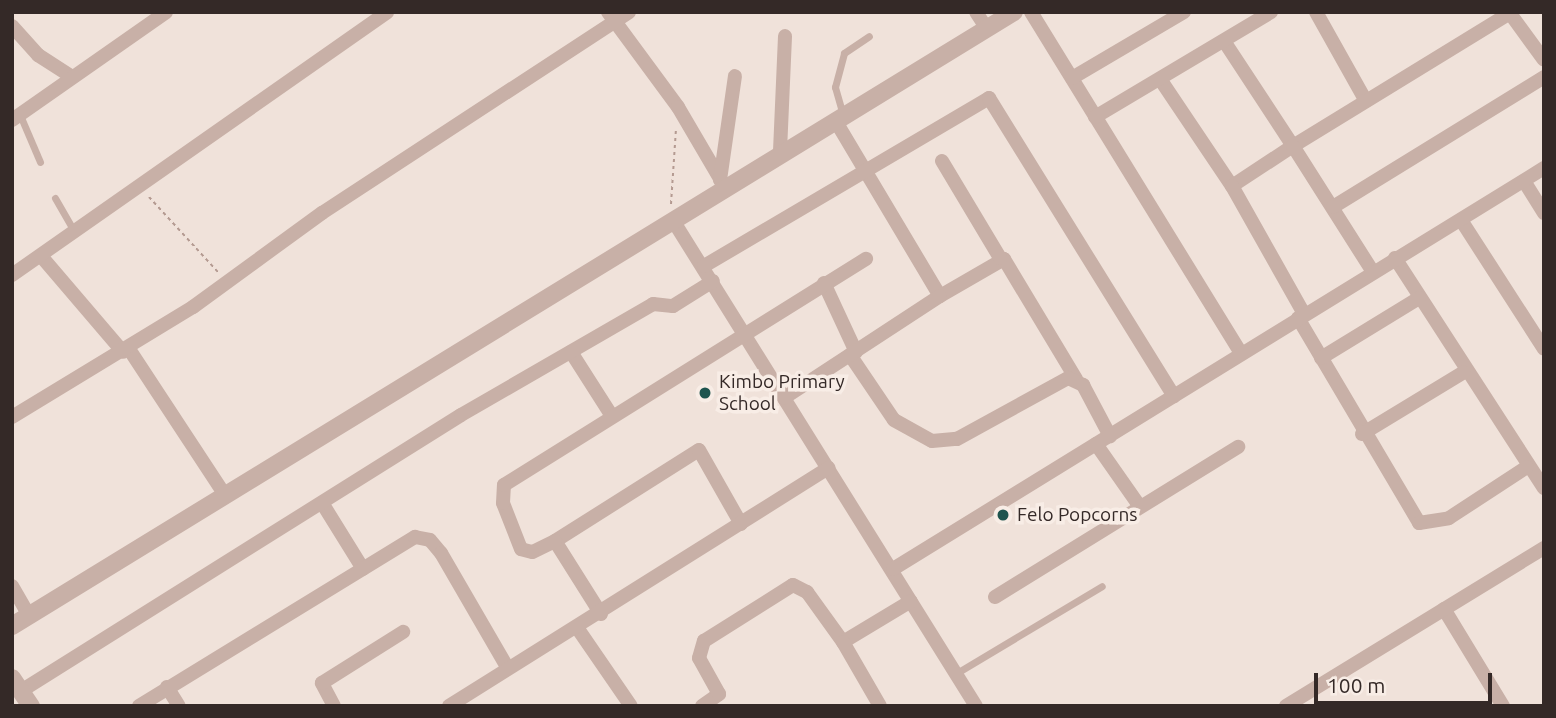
<!DOCTYPE html>
<html>
<head>
<meta charset="utf-8">
<style>
  body { margin:0 }
  #map { position:relative; width:1556px; height:718px; overflow:hidden; background:#f0e2da; font-family:Ubuntu,sans-serif }
  div>[style] { position:absolute }
  [style*='--x'] { left:calc(var(--x)*1px); top:calc(var(--y)*1px); width:calc(var(--w)*1px); rotate:calc(var(--a)*1deg) }
  .path>* { height:2px; margin-top:-1px; transform-origin:0; background:repeating-linear-gradient(90deg,#b49a91 0 3.5px,transparent 0 7px) }
  .service>* { height:7px; margin:-3.5px; padding:0 3.5px; transform-origin:3.5px; border-radius:3.5px; background:#c8b0a7 }
  .minor>* { height:14px; margin:-7px; padding:0 7px; transform-origin:7px; border-radius:7px; background:#c8b0a7 }
  .tertiary>* { height:18px; margin:-9px; padding:0 9px; transform-origin:9px; border-radius:9px; background:#c8b0a7 }
  .dots>* { width:19px; height:19px; translate:-50% -50%; box-sizing:border-box; border:4px solid #f8ede6; border-radius:50% }
  span { translate:-50% -50%; white-space:nowrap; text-align:center; line-height:1.15; -webkit-text-stroke:7px #f8ede6; paint-order:stroke }
  .poi-label { font-size:19px; color:#342927 }
  .left { translate:0 -50%; text-align:left }
  .frame { position:absolute; inset:0; border:14px solid #342927; pointer-events:none }
  .scale { position:absolute; left:1314px; top:673px; width:178px; height:32px; box-sizing:border-box; border:4px solid #342927; border-top:0; padding-left:9px; font-size:21px; line-height:24px; white-space:nowrap; color:#342927; -webkit-text-stroke:5px #f8ede6; paint-order:stroke }
</style>
</head>
<body>
<div id="map">
  <div class="path">
    <i style="--x:149;--y:197;--w:103;--a:47.4"></i>
    <i style="--x:671;--y:204;--w:75;--a:-86.2"></i>
  </div>
  <div class="service">
    <i style="--x:20;--y:115;--w:51;--a:66.9"></i>
    <i style="--x:843;--y:115;--w:29;--a:-106"></i>
    <i style="--x:835;--y:87;--w:35;--a:-75"></i>
    <i style="--x:844;--y:53;--w:30;--a:-34"></i>
    <i style="--x:55;--y:198;--w:38;--a:60"></i>
    <i style="--x:955;--y:674;--w:171;--a:-30.9"></i>
  </div>
  <div class="minor">
    <i style="--x:608;--y:12;--w:118;--a:53.6"></i>
    <i style="--x:678;--y:107;--w:93;--a:59.6"></i>
    <i style="--x:976;--y:12;--w:20;--a:57"></i>
    <i style="--x:1031;--y:12;--w:400;--a:58.4"></i>
    <i style="--x:1316;--y:12;--w:102;--a:60.7"></i>
    <i style="--x:1509;--y:12;--w:59;--a:53.9"></i>
    <i style="--x:12;--y:26;--w:39;--a:48"></i>
    <i style="--x:38;--y:55;--w:40;--a:32.9"></i>
    <i style="--x:1224;--y:41;--w:126;--a:56.7"></i>
    <i style="--x:1293;--y:146;--w:255;--a:-31.5"></i>
    <i style="--x:1072;--y:78;--w:130;--a:-30.5"></i>
    <i style="--x:1160;--y:79;--w:129;--a:56.1"></i>
    <i style="--x:1232;--y:186;--w:73;--a:-33.3"></i>
    <i style="--x:1293;--y:146;--w:149;--a:57.6"></i>
    <i style="--x:1095;--y:117;--w:205;--a:-30.8"></i>
    <i style="--x:12;--y:120;--w:188;--a:-35"></i>
    <i style="--x:835;--y:120;--w:205;--a:59.2"></i>
    <i style="--x:940;--y:296;--w:74;--a:-30"></i>
    <i style="--x:1004;--y:259;--w:140;--a:59"></i>
    <i style="--x:780;--y:151;--w:115;--a:-87.5"></i>
    <i style="--x:942;--y:161;--w:113;--a:59.1"></i>
    <i style="--x:720;--y:180;--w:105;--a:-81.8"></i>
    <i style="--x:1524;--y:181;--w:38;--a:58"></i>
    <i style="--x:1232;--y:186;--w:147;--a:60.6"></i>
    <i style="--x:1333;--y:207;--w:248;--a:-31.6"></i>
    <i style="--x:1461;--y:220;--w:153;--a:57.2"></i>
    <i style="--x:674;--y:222;--w:570;--a:58.04"></i>
    <i style="--x:41;--y:256;--w:126;--a:49.5"></i>
    <i style="--x:1395;--y:258;--w:274;--a:57.1"></i>
    <i style="--x:704;--y:266;--w:331;--a:-30.5"></i>
    <i style="--x:989;--y:98;--w:351;--a:58.2"></i>
    <i style="--x:12;--y:275;--w:458;--a:-35"></i>
    <i style="--x:824;--y:283;--w:76;--a:65.1"></i>
    <i style="--x:1298;--y:318;--w:238;--a:59.4"></i>
    <i style="--x:1419;--y:523;--w:30;--a:-9"></i>
    <i style="--x:1449;--y:518;--w:93;--a:-33.2"></i>
    <i style="--x:129;--y:349;--w:175;--a:56.7"></i>
    <i style="--x:571;--y:352;--w:72;--a:57.4"></i>
    <i style="--x:850;--y:355;--w:78;--a:55.9"></i>
    <i style="--x:894;--y:420;--w:43;--a:28.9"></i>
    <i style="--x:932;--y:441;--w:25;--a:-5"></i>
    <i style="--x:957;--y:439;--w:127;--a:-28.8"></i>
    <i style="--x:1068;--y:378;--w:17;--a:25"></i>
    <i style="--x:1083;--y:385;--w:58;--a:62.1"></i>
    <i style="--x:1321;--y:358;--w:115;--a:-31.5"></i>
    <i style="--x:784;--y:398;--w:186;--a:-33.2"></i>
    <i style="--x:12;--y:417;--w:212;--a:-31.3"></i>
    <i style="--x:193;--y:307;--w:160;--a:-36.1"></i>
    <i style="--x:322;--y:213;--w:367;--a:-33.2"></i>
    <i style="--x:1362;--y:434;--w:119;--a:-31.3"></i>
    <i style="--x:1096;--y:444;--w:73;--a:55"></i>
    <i style="--x:324;--y:506;--w:74;--a:58.2"></i>
    <i style="--x:555;--y:541;--w:170;--a:-32.3"></i>
    <i style="--x:699;--y:450;--w:85;--a:60.4"></i>
    <i style="--x:893;--y:569;--w:765;--a:-31.63"></i>
    <i style="--x:12;--y:586;--w:34;--a:60"></i>
    <i style="--x:995;--y:597;--w:286;--a:-31.7"></i>
    <i style="--x:1444;--y:609;--w:114;--a:58.7"></i>
    <i style="--x:601;--y:614;--w:86;--a:-122.2"></i>
    <i style="--x:555;--y:541;--w:25;--a:154"></i>
    <i style="--x:532;--y:552;--w:11;--a:-165"></i>
    <i style="--x:521;--y:549;--w:49;--a:-111.4"></i>
    <i style="--x:503;--y:503;--w:18;--a:-87"></i>
    <i style="--x:504;--y:485;--w:427;--a:-32"></i>
    <i style="--x:578;--y:629;--w:93;--a:55.5"></i>
    <i style="--x:843;--y:642;--w:79;--a:-31.1"></i>
    <i style="--x:167;--y:687;--w:22;--a:58"></i>
    <i style="--x:21;--y:691;--w:519;--a:-32.1"></i>
    <i style="--x:461;--y:415;--w:222;--a:-30"></i>
    <i style="--x:653;--y:304;--w:20;--a:6"></i>
    <i style="--x:673;--y:306;--w:47;--a:-32"></i>
    <i style="--x:139;--y:706;--w:324;--a:-31.5"></i>
    <i style="--x:415;--y:537;--w:15;--a:11"></i>
    <i style="--x:430;--y:540;--w:17;--a:50"></i>
    <i style="--x:441;--y:553;--w:132;--a:59.9"></i>
    <i style="--x:334;--y:706;--w:26;--a:-118"></i>
    <i style="--x:322;--y:683;--w:96;--a:-32.2"></i>
    <i style="--x:449;--y:706;--w:448;--a:-32.1"></i>
    <i style="--x:702;--y:706;--w:21;--a:-35"></i>
    <i style="--x:719;--y:694;--w:41;--a:-119.1"></i>
    <i style="--x:699;--y:658;--w:18;--a:-74"></i>
    <i style="--x:704;--y:641;--w:105;--a:-32.2"></i>
    <i style="--x:793;--y:585;--w:16;--a:27"></i>
    <i style="--x:807;--y:592;--w:62;--a:54.2"></i>
    <i style="--x:843;--y:642;--w:74;--a:60"></i>
    <i style="--x:1286;--y:706;--w:303;--a:-31.5"></i>
  </div>
  <div class="tertiary">
    <i style="--x:12;--y:626;--w:1175;--a:-31.5"></i>
    <i style="--x:12;--y:678;--w:34;--a:56"></i>
  </div>
  <div class="dots">
    <i style="left:705px;top:393px;background:#1e544e"></i>
    <i style="left:1003px;top:515px;background:#1e544e"></i>
  </div>
  <div class="poi-label">
    <span class="left" style="left:719px;top:393px">Kimbo Primary<br>School</span>
    <span class="left" style="left:1017px;top:515px">Felo Popcorns</span>
  </div>
  <div class="frame"></div>
  <div class="scale">100 m</div>
</div>
</body>
</html>
